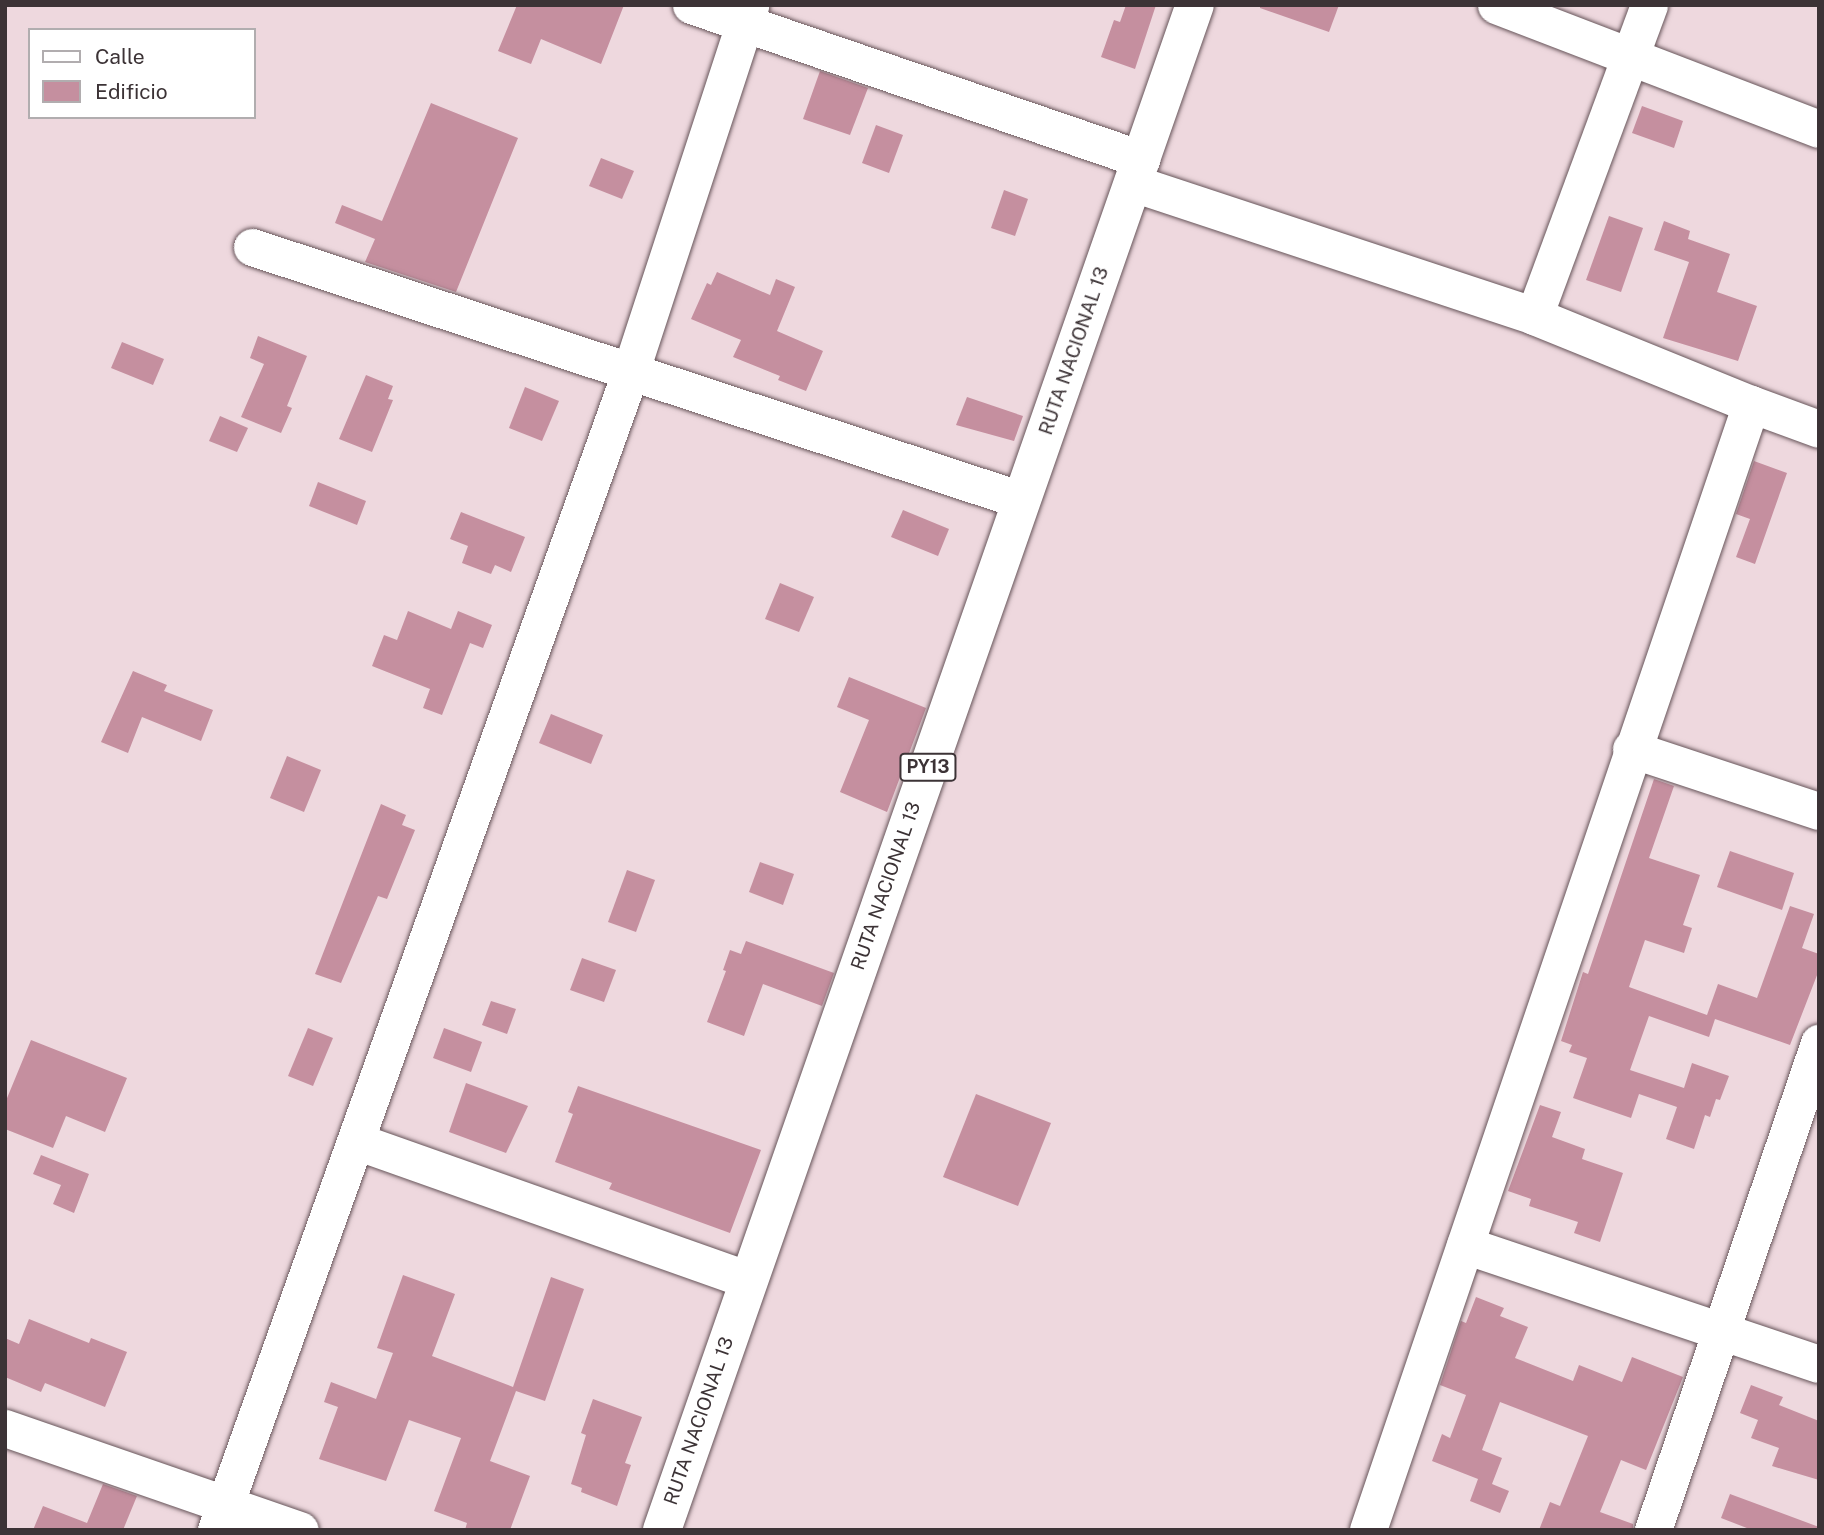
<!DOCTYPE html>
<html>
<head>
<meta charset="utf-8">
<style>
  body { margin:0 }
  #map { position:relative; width:1824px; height:1535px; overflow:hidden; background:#eed8de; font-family:"Public Sans",sans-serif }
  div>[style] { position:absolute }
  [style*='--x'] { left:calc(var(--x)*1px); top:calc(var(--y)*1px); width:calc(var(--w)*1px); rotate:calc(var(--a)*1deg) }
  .building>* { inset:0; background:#c58f9f }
  .roads { filter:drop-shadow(0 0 2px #67555a) drop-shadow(0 0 2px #67555a) }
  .minor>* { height:37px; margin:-18.5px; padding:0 18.5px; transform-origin:18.5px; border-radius:18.5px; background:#fff }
  .highway>* { height:38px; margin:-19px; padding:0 19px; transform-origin:19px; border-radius:19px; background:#fff }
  span { translate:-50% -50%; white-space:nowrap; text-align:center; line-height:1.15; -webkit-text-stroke:5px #fff; paint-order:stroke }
  .shield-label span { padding:2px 5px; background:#fff; border:2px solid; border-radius:5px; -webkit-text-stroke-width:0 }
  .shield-label { font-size:18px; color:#3c3336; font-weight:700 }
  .street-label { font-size:19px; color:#3c3336 }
  .frame { position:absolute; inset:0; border:7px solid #3c3336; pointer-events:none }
  .legend { position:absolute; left:28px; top:28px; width:228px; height:91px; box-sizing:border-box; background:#fff; border:2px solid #b1adaf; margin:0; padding:9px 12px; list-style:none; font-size:21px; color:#3c3336 }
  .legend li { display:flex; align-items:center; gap:14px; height:35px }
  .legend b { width:35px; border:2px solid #b1adaf }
</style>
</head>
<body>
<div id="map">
  <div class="building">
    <i style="clip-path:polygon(517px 5px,624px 5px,601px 64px,541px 39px,531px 64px,498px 51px)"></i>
    <i style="clip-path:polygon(1126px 5px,1156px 5px,1135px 69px,1101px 57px,1114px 20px,1120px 22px)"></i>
    <i style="clip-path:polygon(1260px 5px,1339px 5px,1329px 32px,1260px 8px)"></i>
    <i style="clip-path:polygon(820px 71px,868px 88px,850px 135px,803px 119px)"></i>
    <i style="clip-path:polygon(431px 103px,518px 138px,456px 292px,365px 262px,375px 239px,335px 223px,342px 205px,382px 221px)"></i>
    <i style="clip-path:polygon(1642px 106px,1683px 121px,1674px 148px,1632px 133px)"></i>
    <i style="clip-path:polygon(876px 125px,903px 135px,889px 173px,862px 163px)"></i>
    <i style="clip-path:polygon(601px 158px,634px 171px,622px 199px,589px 186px)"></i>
    <i style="clip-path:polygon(1004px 190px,1028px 199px,1015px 236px,991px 228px)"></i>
    <i style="clip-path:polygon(1609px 216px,1643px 228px,1621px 292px,1586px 280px)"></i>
    <i style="clip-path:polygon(1664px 221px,1690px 231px,1688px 239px,1730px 254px,1717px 292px,1757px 306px,1738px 361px,1663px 338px,1689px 262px,1654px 250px)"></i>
    <i style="clip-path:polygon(717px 272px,770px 295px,776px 279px,795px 287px,777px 331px,823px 351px,806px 391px,778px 380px,780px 376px,733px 357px,741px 340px,691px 319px,707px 283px,711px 285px)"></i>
    <i style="clip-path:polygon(258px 336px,307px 356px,287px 406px,292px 408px,281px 433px,241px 417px,264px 364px,250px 358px)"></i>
    <i style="clip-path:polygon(122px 342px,164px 359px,153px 385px,111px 368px)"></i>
    <i style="clip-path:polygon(366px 375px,393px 386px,388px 399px,393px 400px,372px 452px,339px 439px)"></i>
    <i style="clip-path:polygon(525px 387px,559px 401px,542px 441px,509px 428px)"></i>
    <i style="clip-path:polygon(967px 397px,1023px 416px,1014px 441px,956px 425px)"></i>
    <i style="clip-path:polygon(220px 416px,248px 428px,237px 452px,209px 441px)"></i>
    <i style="clip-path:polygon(1754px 461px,1787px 473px,1755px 564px,1736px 557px,1750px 519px,1736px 514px)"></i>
    <i style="clip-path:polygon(318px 482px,366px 501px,357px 525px,309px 506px)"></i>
    <i style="clip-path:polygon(903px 510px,949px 529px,938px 556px,891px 537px)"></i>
    <i style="clip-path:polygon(461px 512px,525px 537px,511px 572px,495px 565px,491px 574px,462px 563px,468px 546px,450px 539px)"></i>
    <i style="clip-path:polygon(780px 583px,814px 597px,799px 632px,765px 619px)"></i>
    <i style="clip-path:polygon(408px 611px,451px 629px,458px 611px,492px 625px,483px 648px,470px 643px,442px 715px,423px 708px,430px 689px,372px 666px,384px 635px,397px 640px)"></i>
    <i style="clip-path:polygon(133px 671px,167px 685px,164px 691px,213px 710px,201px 741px,142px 717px,128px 753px,101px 742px)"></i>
    <i style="clip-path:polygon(849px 677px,926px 708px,887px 812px,840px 792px,869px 720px,837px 707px)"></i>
    <i style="clip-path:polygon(551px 714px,603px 735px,591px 764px,539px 743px)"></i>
    <i style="clip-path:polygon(287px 756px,321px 770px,304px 812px,270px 798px)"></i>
    <i style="clip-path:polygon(1654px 779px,1674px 786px,1649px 858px,1700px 875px,1683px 925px,1692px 928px,1684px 953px,1645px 940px,1629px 987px,1707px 1015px,1718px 984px,1757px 998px,1790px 906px,1814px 914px,1802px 948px,1819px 954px,1819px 970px,1790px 1045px,1715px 1019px,1709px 1037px,1649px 1016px,1630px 1070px,1684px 1088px,1692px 1063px,1729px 1076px,1720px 1100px,1716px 1099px,1710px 1117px,1705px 1115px,1694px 1149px,1666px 1139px,1677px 1107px,1639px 1094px,1631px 1118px,1573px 1098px,1587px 1058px,1569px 1052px,1572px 1045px,1561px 1041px,1583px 972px,1588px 974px)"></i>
    <i style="clip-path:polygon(381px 804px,406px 815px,402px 825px,415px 830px,387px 899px,378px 896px,341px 983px,315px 974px)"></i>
    <i style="clip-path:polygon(1730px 851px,1794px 873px,1782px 910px,1717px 887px)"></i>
    <i style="clip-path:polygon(760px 862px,794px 874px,783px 905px,749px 892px)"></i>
    <i style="clip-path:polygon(627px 870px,655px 880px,636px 932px,608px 922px)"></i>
    <i style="clip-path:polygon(746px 941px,834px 973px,822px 1006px,763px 984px,744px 1036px,707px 1022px,726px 971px,723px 970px,730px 950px,741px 954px)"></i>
    <i style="clip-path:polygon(582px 958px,616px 970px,604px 1002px,570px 990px)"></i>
    <i style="clip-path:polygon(491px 1001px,516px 1009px,507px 1034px,482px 1025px)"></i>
    <i style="clip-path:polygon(308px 1028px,333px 1038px,313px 1086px,288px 1076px)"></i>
    <i style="clip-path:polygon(444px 1028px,482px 1042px,471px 1072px,433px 1058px)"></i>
    <i style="clip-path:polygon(31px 1040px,127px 1078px,105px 1132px,66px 1116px,53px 1148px,5px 1129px,5px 1103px)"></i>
    <i style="clip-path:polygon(466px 1083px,528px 1106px,506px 1153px,449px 1132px)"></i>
    <i style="clip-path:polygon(578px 1086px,761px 1150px,730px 1233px,609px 1189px,612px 1183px,555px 1162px,573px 1114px,568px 1112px)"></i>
    <i style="clip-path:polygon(976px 1094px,1051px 1123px,1018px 1206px,943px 1177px)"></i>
    <i style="clip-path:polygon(1540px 1105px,1561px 1112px,1552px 1137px,1585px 1149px,1582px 1159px,1623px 1173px,1600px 1242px,1574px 1233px,1578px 1222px,1529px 1206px,1531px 1199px,1508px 1191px)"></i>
    <i style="clip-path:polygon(41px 1155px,89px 1174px,74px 1213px,53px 1204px,61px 1185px,33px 1174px)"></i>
    <i style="clip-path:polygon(403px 1275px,455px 1294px,432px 1356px,513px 1387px,551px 1277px,584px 1289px,545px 1401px,516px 1391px,490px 1461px,530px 1476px,510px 1530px,465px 1530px,467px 1523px,434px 1511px,461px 1438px,409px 1420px,386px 1481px,319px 1459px,338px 1407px,324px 1402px,331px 1382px,376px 1399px,393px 1353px,377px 1348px)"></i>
    <i style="clip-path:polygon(1476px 1297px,1504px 1308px,1500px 1316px,1528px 1327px,1515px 1358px,1573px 1381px,1579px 1365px,1622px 1382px,1632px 1357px,1683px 1377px,1646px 1470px,1621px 1460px,1600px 1512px,1633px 1524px,1633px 1530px,1539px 1530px,1550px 1502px,1560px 1506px,1588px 1436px,1500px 1402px,1482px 1450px,1502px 1458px,1492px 1484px,1509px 1491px,1500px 1513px,1470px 1501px,1478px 1479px,1432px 1461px,1442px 1434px,1450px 1438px,1466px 1395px,1440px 1385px,1461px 1321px,1466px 1323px)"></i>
    <i style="clip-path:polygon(29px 1319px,89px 1343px,91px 1338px,127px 1352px,105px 1407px,45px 1383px,41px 1392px,5px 1377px,5px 1338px,19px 1344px)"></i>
    <i style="clip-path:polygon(1751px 1385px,1783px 1397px,1779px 1405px,1819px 1421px,1819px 1480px,1772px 1466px,1779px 1448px,1751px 1438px,1758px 1420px,1740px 1413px)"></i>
    <i style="clip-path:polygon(593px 1399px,642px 1417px,625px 1463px,631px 1465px,617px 1506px,581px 1492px,582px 1488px,571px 1484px,586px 1435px,581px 1433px)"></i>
    <i style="clip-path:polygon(103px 1484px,137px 1496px,123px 1530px,33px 1530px,43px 1506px,87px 1523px)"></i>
    <i style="clip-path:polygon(1730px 1494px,1819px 1527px,1819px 1530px,1752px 1530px,1721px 1518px)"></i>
  </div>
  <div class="roads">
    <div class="minor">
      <i style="--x:691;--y:5;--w:476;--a:18.9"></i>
      <i style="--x:1496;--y:5;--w:346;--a:21"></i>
      <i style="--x:1133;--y:183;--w:422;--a:18.3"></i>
      <i style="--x:1534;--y:316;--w:234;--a:22.1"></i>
      <i style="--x:1751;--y:404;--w:1189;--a:108.79"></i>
      <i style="--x:252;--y:247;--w:810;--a:18.21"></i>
      <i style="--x:1534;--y:316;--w:332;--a:-69.7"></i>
      <i style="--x:1751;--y:404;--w:72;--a:20.2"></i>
      <i style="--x:1631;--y:749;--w:198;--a:18.3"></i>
      <i style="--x:356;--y:1141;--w:416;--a:19.5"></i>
      <i style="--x:1465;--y:1245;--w:373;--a:18.6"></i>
      <i style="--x:5;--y:1428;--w:312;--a:19.1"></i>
      <i style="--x:216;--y:1530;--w:1229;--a:-70.31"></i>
      <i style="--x:630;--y:373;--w:387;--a:-71.9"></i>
      <i style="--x:1653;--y:1530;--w:515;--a:-71.18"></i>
    </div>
    <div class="highway">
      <i style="--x:662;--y:1530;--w:1615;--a:-70.74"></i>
    </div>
  </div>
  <div class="shield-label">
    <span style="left:928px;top:767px">PY13</span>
  </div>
  <div class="street-label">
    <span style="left:1074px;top:351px;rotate:-71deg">RUTA NACIONAL 13</span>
    <span style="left:886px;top:886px;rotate:-71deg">RUTA NACIONAL 13</span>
    <span style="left:699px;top:1421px;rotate:-71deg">RUTA NACIONAL 13</span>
  </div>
  <div class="frame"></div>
  <ul class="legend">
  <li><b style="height:9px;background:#fff"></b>Calle</li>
  <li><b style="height:19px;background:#c58f9f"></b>Edificio</li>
  </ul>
</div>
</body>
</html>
